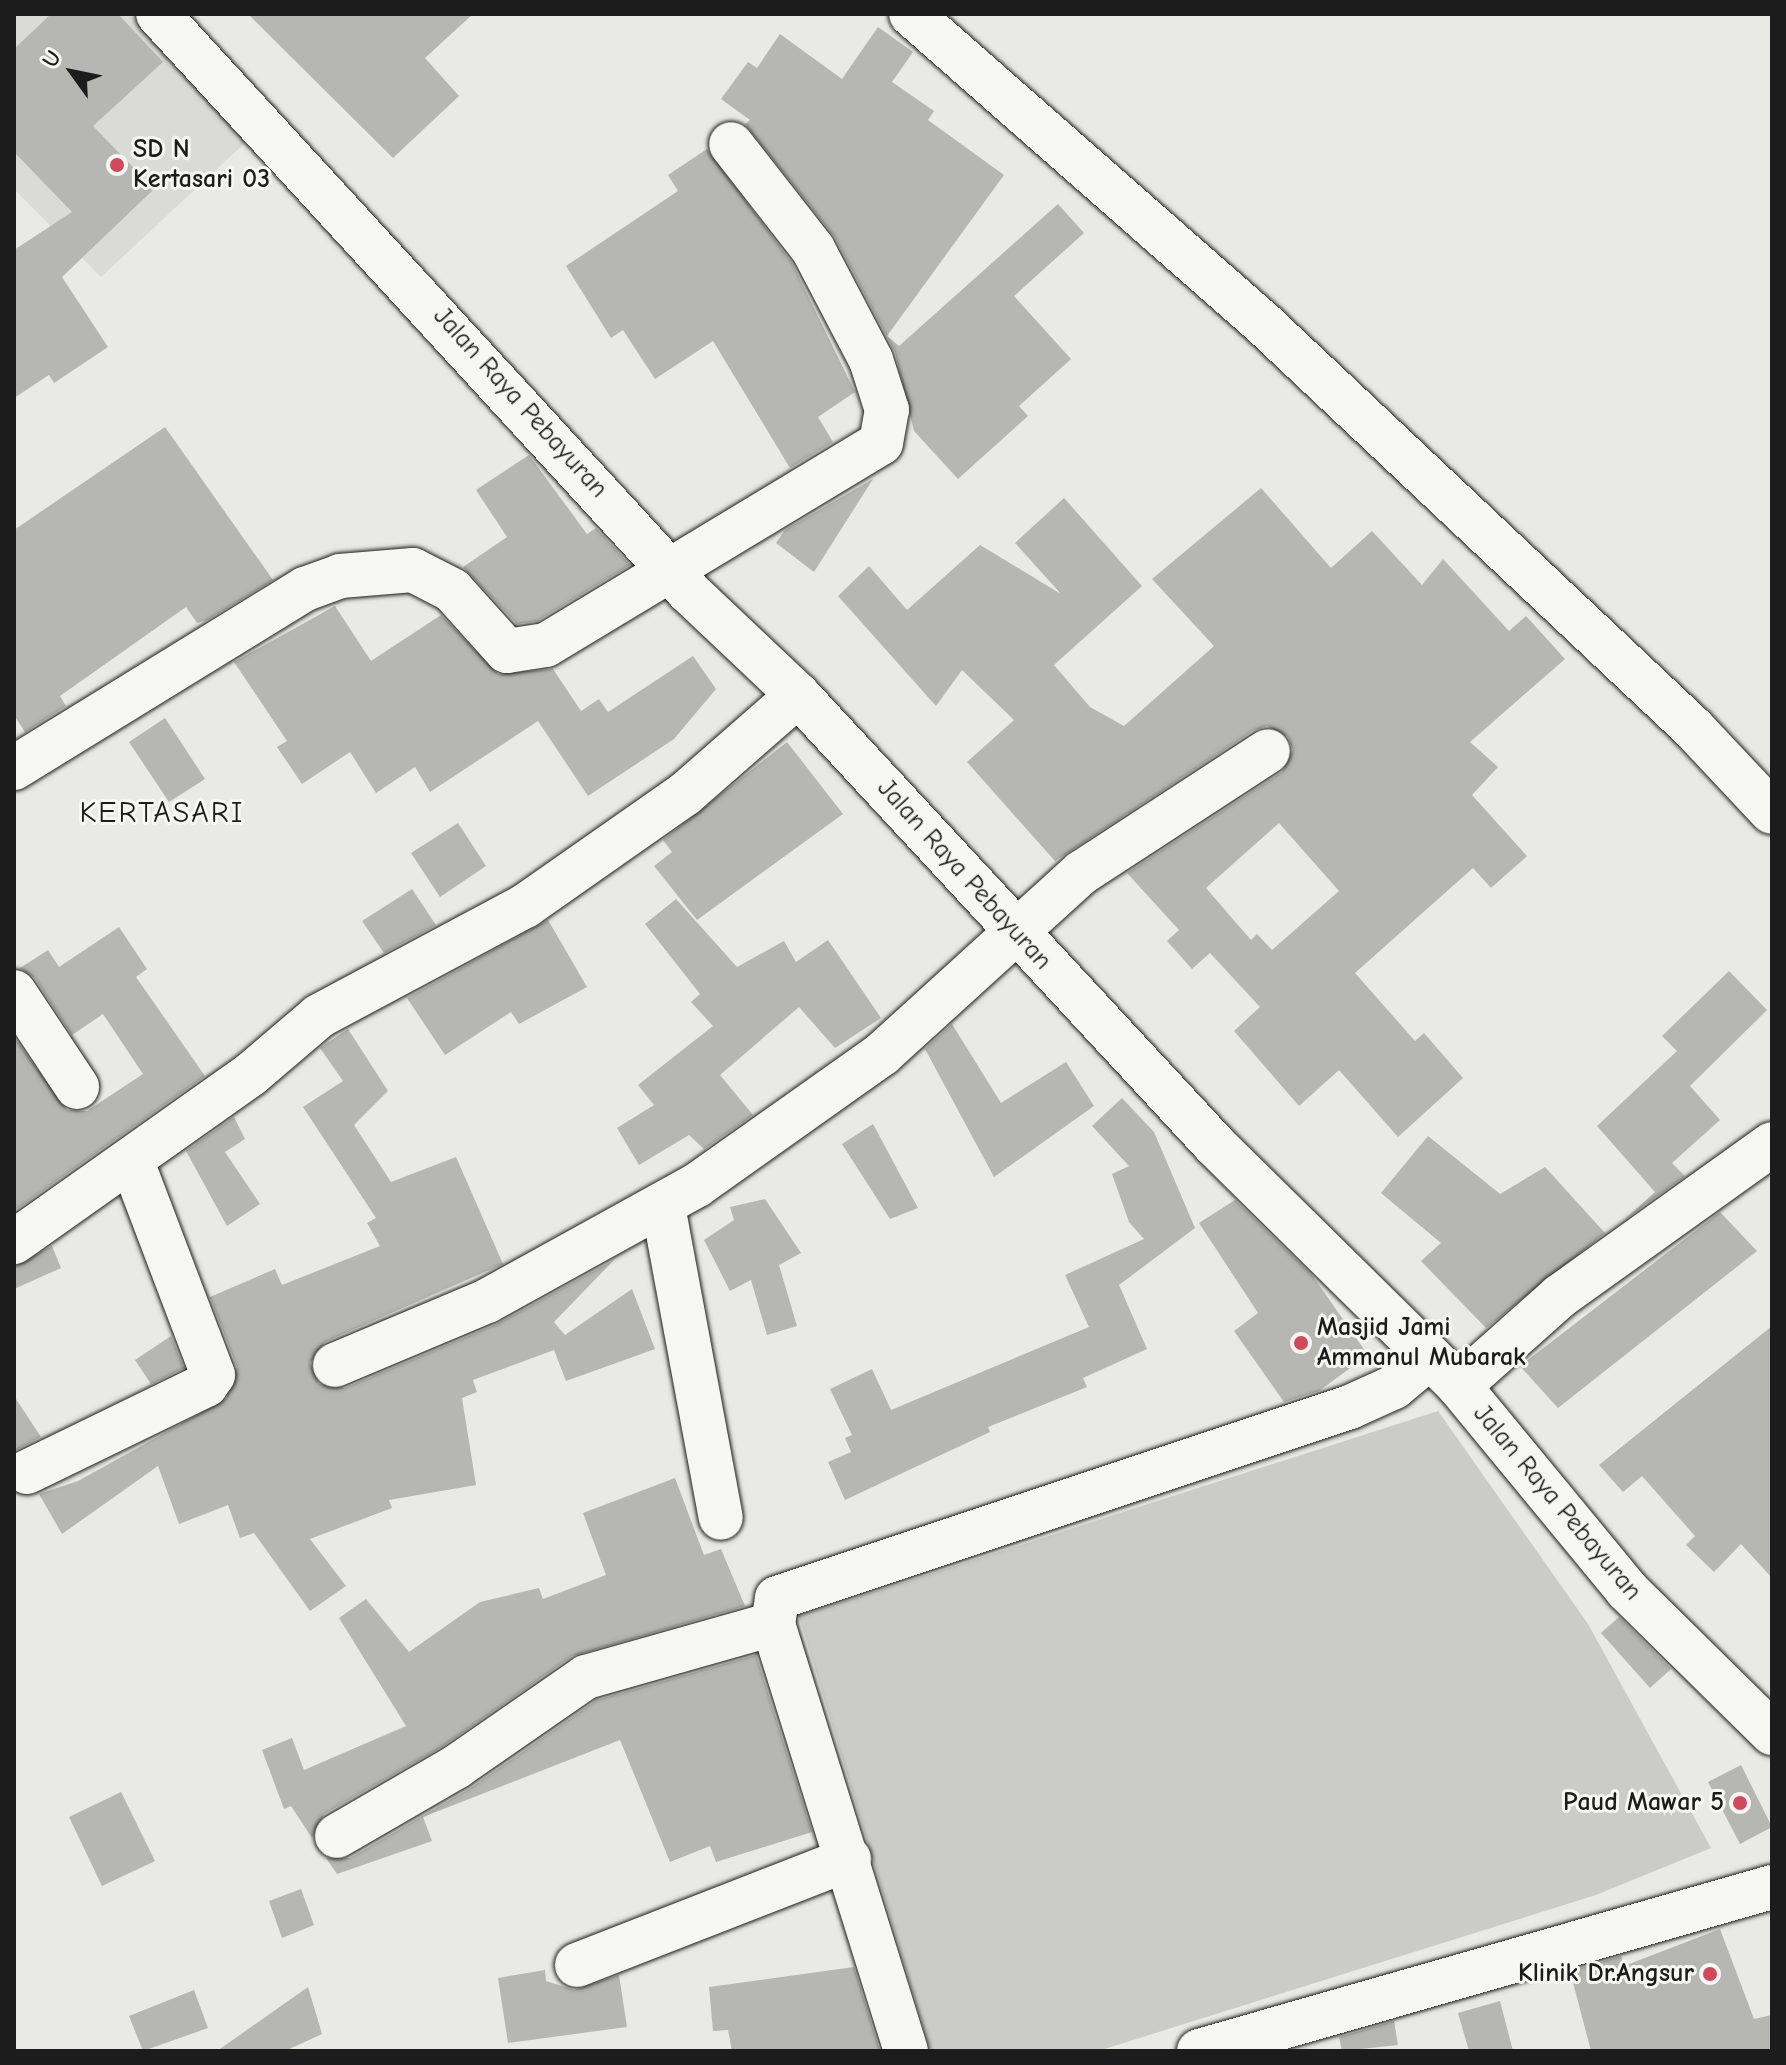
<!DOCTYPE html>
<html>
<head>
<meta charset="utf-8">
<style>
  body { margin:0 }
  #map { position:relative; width:1786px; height:2065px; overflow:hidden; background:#e9e9e5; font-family:"Comic Neue",sans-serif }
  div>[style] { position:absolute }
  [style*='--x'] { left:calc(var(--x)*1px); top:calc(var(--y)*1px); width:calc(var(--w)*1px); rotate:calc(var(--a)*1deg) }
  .built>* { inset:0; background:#dadad6 }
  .green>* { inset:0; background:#cbcbc7 }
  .building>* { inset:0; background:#b6b6b3 }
  .roads { filter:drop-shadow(0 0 2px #1c1c1c) drop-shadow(0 0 2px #1c1c1c) }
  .street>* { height:44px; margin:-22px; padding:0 22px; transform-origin:22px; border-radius:22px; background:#f6f6f2 }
  .secondary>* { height:44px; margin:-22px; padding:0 22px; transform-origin:22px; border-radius:22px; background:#f6f6f2 }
  .dots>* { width:22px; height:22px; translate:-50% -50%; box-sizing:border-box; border:4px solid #f6f6f2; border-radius:50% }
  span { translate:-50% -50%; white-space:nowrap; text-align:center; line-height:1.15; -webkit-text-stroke:6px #f6f6f2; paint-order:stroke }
  .poi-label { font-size:26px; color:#1c1c1c; font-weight:700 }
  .left { translate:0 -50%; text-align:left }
  .right { translate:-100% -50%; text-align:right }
  .street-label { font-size:26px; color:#1c1c1c }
  .quarter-label { font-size:30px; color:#1c1c1c; letter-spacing:2px }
  .frame { position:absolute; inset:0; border:16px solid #1c1c1c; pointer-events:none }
  .north { position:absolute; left:32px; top:32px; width:80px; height:80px; -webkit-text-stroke:6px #f6f6f2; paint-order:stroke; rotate:303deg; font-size:22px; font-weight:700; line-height:32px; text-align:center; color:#1c1c1c }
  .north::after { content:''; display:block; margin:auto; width:28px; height:36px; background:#1c1c1c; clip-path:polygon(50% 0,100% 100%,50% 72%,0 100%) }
</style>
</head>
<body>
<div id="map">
  <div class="built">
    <i style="clip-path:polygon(14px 14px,129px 14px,247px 141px,101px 277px,14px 189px)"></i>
  </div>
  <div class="green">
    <i style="clip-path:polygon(1438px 1411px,1588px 1624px,1711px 1848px,1596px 1895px,1098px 2051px,931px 2051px,799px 1616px)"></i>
  </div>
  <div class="building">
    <i style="clip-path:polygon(51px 14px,118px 14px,163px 62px,93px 126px,154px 189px,62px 277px,108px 347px,54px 383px,49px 375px,14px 398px,14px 250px,72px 212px,14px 152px,14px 49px)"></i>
    <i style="clip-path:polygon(248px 14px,473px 14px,425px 58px,459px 96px,393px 158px)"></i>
    <i style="clip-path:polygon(878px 27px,913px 52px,892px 82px,934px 111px,928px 120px,1004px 175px,887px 336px,899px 346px,1058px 204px,1084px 233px,1014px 296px,1071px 359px,1019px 406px,1028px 416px,958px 479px,914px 431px,895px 352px,835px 237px,745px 124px,750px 120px,721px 99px,748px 62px,757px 68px,780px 34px,842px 79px)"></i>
    <i style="clip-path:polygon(707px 149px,792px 263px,855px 392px,818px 417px,833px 442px,790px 468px,713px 341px,655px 379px,623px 330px,611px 338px,566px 266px,678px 191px,668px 175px)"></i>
    <i style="clip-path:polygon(165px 427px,273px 580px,207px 620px,197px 623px,186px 607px,60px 696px,66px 706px,25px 732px,14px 715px,14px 530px)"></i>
    <i style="clip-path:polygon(529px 455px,587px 534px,596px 528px,630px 565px,537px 621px,517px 624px,463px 567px,507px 537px,476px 490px)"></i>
    <i style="clip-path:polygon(873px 479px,814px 572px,776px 543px,785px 530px)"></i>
    <i style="clip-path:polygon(evenodd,1261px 488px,1331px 568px,1372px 531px,1422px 585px,1443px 559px,1509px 631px,1526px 616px,1565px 659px,1470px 742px,1498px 767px,1472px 795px,1527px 856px,1491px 888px,1473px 868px,1355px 973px,1415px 1041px,1424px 1033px,1463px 1078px,1398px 1137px,1339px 1070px,1299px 1106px,1234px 1031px,1260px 1007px,1210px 953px,1192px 969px,1167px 941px,1179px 930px,1127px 873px,1282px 772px,1293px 750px,1288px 737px,1267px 726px,1254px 730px,1055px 861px,967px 762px,1014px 720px,962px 670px,936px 706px,838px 596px,869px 566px,907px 610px,980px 545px,1061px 594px,1015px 543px,1064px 498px,1142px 586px,1054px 665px,1090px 707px,1124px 726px,1214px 646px,1152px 579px,1261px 488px,1279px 823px,1339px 891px,1272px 950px,1257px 934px,1251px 940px,1206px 888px,1279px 823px)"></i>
    <i style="clip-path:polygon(335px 606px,371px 661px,441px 615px,498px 674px,553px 669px,581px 711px,599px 699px,608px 712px,693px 656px,716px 689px,674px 739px,588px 796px,538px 721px,430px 792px,415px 767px,376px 793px,350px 752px,302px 784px,277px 747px,287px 741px,234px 662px)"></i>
    <i style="clip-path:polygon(165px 718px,205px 779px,169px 802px,129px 742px)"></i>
    <i style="clip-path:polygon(787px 742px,843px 814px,697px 920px,654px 866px,672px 852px,663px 840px)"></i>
    <i style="clip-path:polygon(458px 823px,486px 866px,440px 897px,411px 853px)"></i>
    <i style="clip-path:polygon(412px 889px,436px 925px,384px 953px,362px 921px)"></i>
    <i style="clip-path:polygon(676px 899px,737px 967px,784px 941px,796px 962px,828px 940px,881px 1018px,835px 1048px,799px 1007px,720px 1075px,753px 1115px,704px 1149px,689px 1135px,639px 1165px,617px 1128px,654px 1105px,638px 1085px,713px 1026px,691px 1002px,700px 994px,645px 924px)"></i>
    <i style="clip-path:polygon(548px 920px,587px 987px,519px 1024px,511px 1012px,445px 1055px,407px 998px)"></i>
    <i style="clip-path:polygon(119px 927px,147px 969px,136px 977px,205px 1076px,14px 1211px,14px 1037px,67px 1110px,87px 1111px,143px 1074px,103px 1014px,72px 1035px,35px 978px,20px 968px,48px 950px,59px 967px)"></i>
    <i style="clip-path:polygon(1729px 971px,1767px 1010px,1690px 1086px,1720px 1120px,1672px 1163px,1685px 1176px,1625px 1219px,1655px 1192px,1597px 1126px,1677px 1051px,1662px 1036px)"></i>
    <i style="clip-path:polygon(952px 1024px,1001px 1103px,1066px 1062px,1094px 1106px,994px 1177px,925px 1049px)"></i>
    <i style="clip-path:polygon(348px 1029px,388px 1091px,354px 1125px,391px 1182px,456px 1157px,503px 1264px,325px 1342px,310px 1363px,319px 1384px,345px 1388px,497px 1324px,614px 1260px,554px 1322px,565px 1335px,632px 1289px,655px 1349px,566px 1381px,554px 1350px,473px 1380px,477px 1392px,462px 1398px,476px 1485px,389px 1500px,392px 1508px,310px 1539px,346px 1586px,310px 1611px,254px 1533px,240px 1538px,228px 1505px,179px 1524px,158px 1466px,62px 1534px,39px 1494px,78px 1481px,226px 1399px,237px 1367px,210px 1297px,275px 1269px,282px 1285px,380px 1246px,367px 1223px,376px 1218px,303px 1107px,343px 1081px,320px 1048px)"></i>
    <i style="clip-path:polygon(1122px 1098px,1154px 1132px,1195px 1228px,1119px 1285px,1147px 1349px,1083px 1378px,1087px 1387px,988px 1427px,990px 1432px,845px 1500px,828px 1462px,851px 1452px,845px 1438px,852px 1435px,830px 1389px,872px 1369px,891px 1410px,1089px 1327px,1065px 1275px,1144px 1239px,1129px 1222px,1112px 1174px,1129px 1166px,1092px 1126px)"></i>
    <i style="clip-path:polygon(234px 1117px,245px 1139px,225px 1152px,260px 1204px,227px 1226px,186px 1151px)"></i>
    <i style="clip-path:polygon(873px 1124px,918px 1208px,890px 1219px,842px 1144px)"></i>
    <i style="clip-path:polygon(1428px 1136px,1500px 1194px,1545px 1167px,1605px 1233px,1486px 1328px,1421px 1261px,1441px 1243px,1381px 1193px)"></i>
    <i style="clip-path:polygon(765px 1199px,801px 1253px,779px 1265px,797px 1326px,767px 1335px,751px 1280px,730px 1291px,704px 1240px,734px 1220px,730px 1207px)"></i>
    <i style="clip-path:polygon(1235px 1200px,1312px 1275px,1368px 1355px,1319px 1391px,1284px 1402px,1234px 1331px,1258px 1313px,1199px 1223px)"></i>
    <i style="clip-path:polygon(1720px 1212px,1757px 1251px,1558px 1408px,1520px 1366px)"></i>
    <i style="clip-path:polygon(52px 1246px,61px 1268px,14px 1289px,14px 1267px)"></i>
    <i style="clip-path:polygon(1772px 1326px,1772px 1578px,1741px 1544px,1714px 1572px,1686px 1545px,1695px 1536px,1642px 1476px,1623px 1492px,1599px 1465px)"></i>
    <i style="clip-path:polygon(171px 1336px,184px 1368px,151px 1384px,135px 1360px)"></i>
    <i style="clip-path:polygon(14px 1396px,41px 1437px,14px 1451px)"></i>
    <i style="clip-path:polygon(675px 1478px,704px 1555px,721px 1549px,745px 1606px,572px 1656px,443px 1746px,324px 1814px,312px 1838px,291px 1806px,284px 1809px,262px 1750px,292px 1738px,304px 1770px,406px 1726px,339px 1618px,366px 1599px,409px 1652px,480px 1602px,539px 1588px,543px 1599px,606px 1575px,583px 1513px)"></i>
    <i style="clip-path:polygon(1619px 1617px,1671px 1669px,1650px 1688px,1601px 1633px)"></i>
    <i style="clip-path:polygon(756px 1655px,812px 1832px,716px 1862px,710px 1846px,670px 1862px,620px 1740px,423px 1817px,432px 1841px,337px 1874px,326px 1858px,350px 1858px,469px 1789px,597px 1700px)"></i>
    <i style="clip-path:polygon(1741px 1765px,1772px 1827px,1740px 1844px,1708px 1782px)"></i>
    <i style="clip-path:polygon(121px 1792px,155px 1861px,102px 1886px,69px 1817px)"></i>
    <i style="clip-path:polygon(301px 1889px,314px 1925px,282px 1938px,269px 1901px)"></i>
    <i style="clip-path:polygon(1720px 1929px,1754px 2019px,1772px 2015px,1772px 2051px,1591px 2051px,1570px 1971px,1621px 1956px,1624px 1966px)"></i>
    <i style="clip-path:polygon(854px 1967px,880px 2051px,732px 2051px,728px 2030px,713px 2031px,709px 1987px)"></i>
    <i style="clip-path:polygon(545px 1970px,546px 1981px,574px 1990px,619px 1975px,627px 2027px,508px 2043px,498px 1978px)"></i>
    <i style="clip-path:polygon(308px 1987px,322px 2034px,285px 2051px,217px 2051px)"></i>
    <i style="clip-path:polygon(194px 1990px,208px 2028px,143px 2051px,129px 2016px)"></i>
    <i style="clip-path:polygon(1500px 2001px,1513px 2051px,1469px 2051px,1458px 2013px)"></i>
    <i style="clip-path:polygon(1394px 2021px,1398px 2045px,1342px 2051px,1339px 2037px)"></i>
  </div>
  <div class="roads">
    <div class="street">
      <i style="--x:911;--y:14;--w:474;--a:41.3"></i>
      <i style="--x:1267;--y:327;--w:585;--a:43.27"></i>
      <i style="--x:1693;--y:728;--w:115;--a:46.8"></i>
      <i style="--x:14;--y:768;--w:342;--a:-31.6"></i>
      <i style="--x:305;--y:589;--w:37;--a:-20"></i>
      <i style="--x:340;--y:576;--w:73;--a:-4.7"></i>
      <i style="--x:413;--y:570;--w:44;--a:27.1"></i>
      <i style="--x:452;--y:590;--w:82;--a:48"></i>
      <i style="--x:507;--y:651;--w:39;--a:-9"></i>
      <i style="--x:546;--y:645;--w:391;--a:-31.1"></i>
      <i style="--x:881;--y:443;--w:34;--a:-80"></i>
      <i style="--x:887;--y:410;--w:52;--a:-107.7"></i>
      <i style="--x:871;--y:360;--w:125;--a:-117.6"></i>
      <i style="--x:813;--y:249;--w:133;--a:-128"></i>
      <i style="--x:14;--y:992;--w:114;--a:56.4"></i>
      <i style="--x:663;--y:1206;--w:317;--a:79.5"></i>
      <i style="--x:14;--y:1242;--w:289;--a:-35.3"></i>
      <i style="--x:250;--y:1075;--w:91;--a:-40.5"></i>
      <i style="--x:319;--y:1016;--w:234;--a:-28.1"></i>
      <i style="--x:525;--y:906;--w:195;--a:-35"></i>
      <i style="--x:685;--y:794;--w:150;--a:-41.2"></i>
      <i style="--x:335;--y:1365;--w:165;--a:-22.8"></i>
      <i style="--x:487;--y:1301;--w:240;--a:-28.9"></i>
      <i style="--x:697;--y:1185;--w:227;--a:-35.3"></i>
      <i style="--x:882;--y:1054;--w:269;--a:-42.3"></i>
      <i style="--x:1081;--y:873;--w:223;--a:-33.1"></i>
      <i style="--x:1459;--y:1386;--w:135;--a:-41.7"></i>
      <i style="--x:1560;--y:1296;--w:261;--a:-35.6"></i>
      <i style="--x:27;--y:1472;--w:199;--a:-25.9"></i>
      <i style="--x:206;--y:1385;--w:12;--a:-55"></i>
      <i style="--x:213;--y:1375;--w:228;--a:-110.8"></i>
      <i style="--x:337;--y:1836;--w:138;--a:-30.1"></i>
      <i style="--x:456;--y:1767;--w:158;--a:-34.7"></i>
      <i style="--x:586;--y:1677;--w:194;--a:-15.8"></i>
      <i style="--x:577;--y:1965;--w:292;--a:-21.3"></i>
      <i style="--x:906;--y:2051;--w:447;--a:-107.3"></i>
      <i style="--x:773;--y:1624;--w:26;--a:-81"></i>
      <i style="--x:777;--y:1598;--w:604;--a:-18.43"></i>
      <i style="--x:1350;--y:1407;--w:48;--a:-24.4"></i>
      <i style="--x:1394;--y:1387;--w:47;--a:-39.8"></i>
      <i style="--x:1199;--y:2051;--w:596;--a:-15.97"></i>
    </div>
    <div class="secondary">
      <i style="--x:158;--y:14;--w:783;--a:47.43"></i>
      <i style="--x:688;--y:591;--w:151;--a:43.4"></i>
      <i style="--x:798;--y:695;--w:612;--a:47.18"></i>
      <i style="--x:1214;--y:1144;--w:344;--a:44.6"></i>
      <i style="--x:1459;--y:1386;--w:264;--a:50.5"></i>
      <i style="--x:1627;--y:1590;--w:204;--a:44.6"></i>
    </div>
  </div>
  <div class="dots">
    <i style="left:117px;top:165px;background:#d1495b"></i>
    <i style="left:1301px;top:1343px;background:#d1495b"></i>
    <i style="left:1740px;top:1803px;background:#d1495b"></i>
    <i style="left:1710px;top:1974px;background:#d1495b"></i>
  </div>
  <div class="poi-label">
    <span class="left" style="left:133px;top:165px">SD N<br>Kertasari 03</span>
    <span class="left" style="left:1317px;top:1343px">Masjid Jami<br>Ammanul Mubarak</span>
    <span class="right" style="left:1724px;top:1803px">Paud Mawar 5</span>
    <span class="right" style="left:1694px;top:1974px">Klinik Dr.Angsur</span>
  </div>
  <div class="street-label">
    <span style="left:520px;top:403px;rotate:48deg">Jalan Raya Pebayuran</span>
    <span style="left:964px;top:875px;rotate:48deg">Jalan Raya Pebayuran</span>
    <span style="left:1557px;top:1503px;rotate:50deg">Jalan Raya Pebayuran</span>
  </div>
  <div class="quarter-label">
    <span style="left:162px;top:813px">KERTASARI</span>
  </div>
  <div class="frame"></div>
  <div class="north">U</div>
</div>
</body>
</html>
